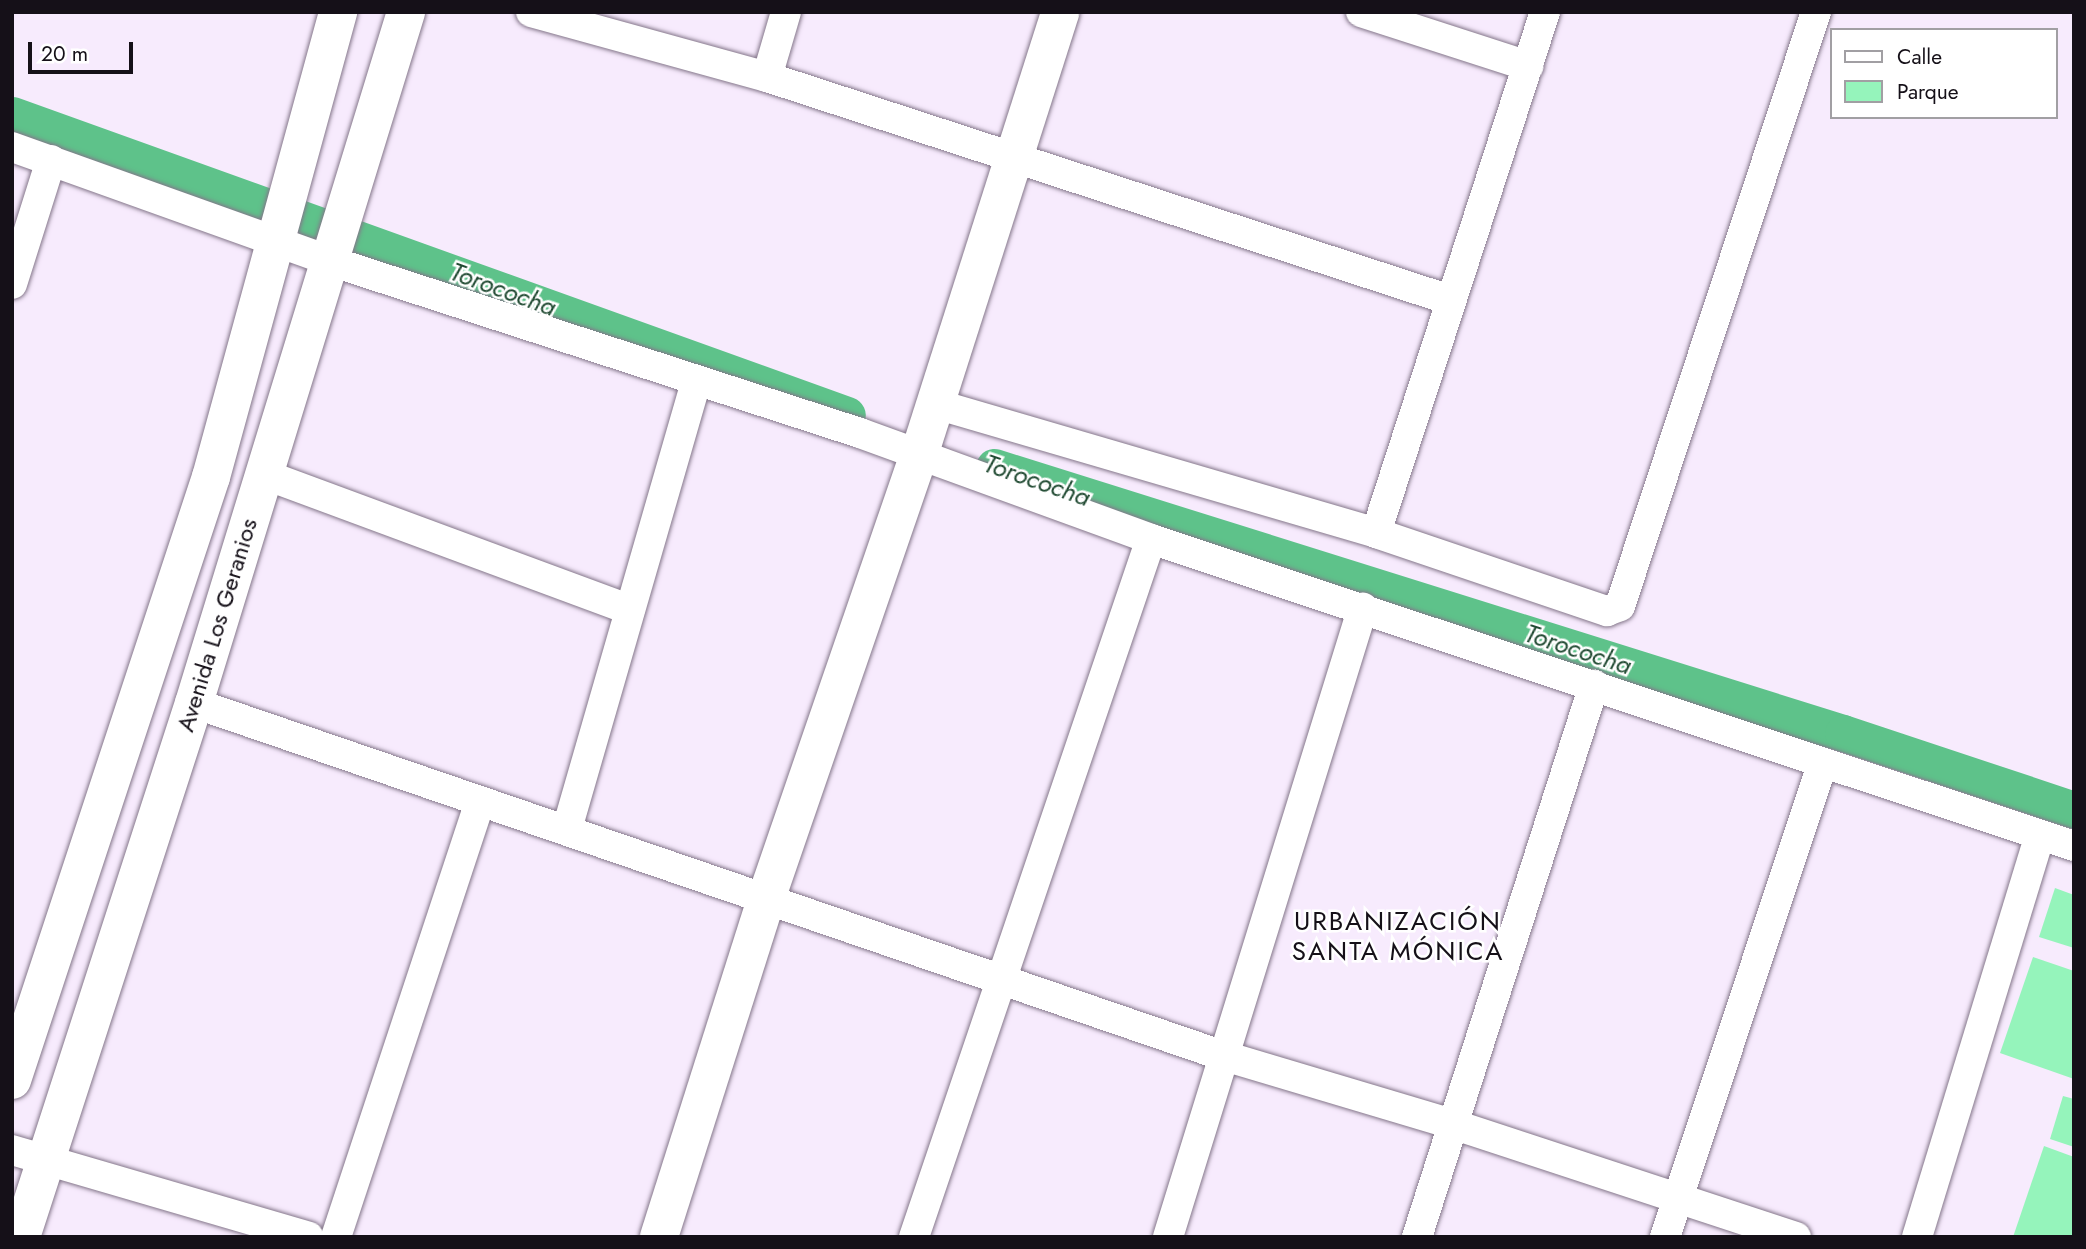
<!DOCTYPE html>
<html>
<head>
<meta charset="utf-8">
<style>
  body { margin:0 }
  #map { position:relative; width:2086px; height:1249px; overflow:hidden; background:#f7ebfd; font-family:Jost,sans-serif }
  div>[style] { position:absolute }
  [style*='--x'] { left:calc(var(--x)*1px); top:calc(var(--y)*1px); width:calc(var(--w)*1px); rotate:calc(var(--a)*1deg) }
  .green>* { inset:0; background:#95f4bb }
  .canal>* { height:37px; margin:-18.5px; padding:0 18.5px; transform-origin:18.5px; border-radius:18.5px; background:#5ec28a }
  .roads { filter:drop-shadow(0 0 2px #84768a) drop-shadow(0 0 2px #84768a) }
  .street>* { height:30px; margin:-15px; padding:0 15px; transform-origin:15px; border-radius:15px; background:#fff }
  .secondary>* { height:38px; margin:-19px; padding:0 19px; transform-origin:19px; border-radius:19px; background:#fff }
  span { translate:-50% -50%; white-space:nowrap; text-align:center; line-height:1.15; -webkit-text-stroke:5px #fff; paint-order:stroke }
  .street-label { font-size:24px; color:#151018 }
  .water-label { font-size:26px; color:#204a32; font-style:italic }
  .neighbourhood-label { font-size:26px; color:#151018; letter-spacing:2px }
  .frame { position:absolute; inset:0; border:14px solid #151018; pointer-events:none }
  .legend { position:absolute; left:1830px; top:28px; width:228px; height:91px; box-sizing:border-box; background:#fff; border:2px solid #a19fa3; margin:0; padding:9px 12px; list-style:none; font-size:21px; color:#151018 }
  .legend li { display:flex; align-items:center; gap:14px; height:35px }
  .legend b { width:35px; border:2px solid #a19fa3 }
  .scale { position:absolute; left:28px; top:42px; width:105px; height:32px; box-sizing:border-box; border:4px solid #151018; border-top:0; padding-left:9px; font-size:21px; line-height:24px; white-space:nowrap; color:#151018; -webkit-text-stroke:5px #fff; paint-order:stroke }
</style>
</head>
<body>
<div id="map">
  <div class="green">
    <i style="clip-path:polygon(2055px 888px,2074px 895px,2074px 948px,2039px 937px)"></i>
    <i style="clip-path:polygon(2033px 957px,2074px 971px,2074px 1079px,2000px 1053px)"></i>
    <i style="clip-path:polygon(2063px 1096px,2074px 1099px,2074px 1147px,2050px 1139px)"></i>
    <i style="clip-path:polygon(2044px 1146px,2074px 1157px,2074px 1237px,2013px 1237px)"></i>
  </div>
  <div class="canal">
    <i style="--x:12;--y:115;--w:887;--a:19.76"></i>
    <i style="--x:994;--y:467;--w:890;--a:17.4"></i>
    <i style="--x:1843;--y:733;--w:243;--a:18.4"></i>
  </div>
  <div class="roads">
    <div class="street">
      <i style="--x:531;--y:12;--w:245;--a:15.4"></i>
      <i style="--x:767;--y:77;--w:718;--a:18.08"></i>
      <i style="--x:1361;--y:12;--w:176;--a:17.9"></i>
      <i style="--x:767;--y:77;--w:68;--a:-73.7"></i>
      <i style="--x:12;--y:147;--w:338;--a:19.7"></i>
      <i style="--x:330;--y:261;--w:557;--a:17.98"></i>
      <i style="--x:860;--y:433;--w:310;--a:20"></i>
      <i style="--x:1151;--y:539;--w:973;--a:18.4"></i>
      <i style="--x:12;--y:284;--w:130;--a:-72.5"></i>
      <i style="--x:936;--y:404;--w:459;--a:16.3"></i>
      <i style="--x:1376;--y:533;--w:244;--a:18.7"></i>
      <i style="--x:1607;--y:611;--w:14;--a:-21"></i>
      <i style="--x:1620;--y:606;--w:626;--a:-71.74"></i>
      <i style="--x:263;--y:474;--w:391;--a:20.3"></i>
      <i style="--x:1376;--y:533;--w:548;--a:-72.03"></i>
      <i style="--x:194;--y:703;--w:1089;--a:18.92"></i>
      <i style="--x:1224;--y:1056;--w:241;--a:16.6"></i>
      <i style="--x:1455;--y:1125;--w:359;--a:18.2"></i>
      <i style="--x:567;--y:829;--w:465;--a:-73.9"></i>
      <i style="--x:12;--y:1150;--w:309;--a:16.3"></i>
      <i style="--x:336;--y:1237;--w:459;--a:-71.7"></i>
      <i style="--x:914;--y:1237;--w:737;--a:-71.25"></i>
      <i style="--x:1168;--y:1237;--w:659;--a:-72.8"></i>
      <i style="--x:1417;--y:1237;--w:580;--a:-72.22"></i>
      <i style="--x:1665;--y:1237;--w:498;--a:-71.6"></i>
      <i style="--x:1917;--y:1237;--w:420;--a:-73"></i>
    </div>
    <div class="secondary">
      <i style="--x:12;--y:1080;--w:635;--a:-71.74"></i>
      <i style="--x:211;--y:477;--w:482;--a:-74.7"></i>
      <i style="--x:21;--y:1237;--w:561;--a:-72.05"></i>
      <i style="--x:194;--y:703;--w:723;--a:-72.94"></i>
      <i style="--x:659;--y:1237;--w:358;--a:-72.4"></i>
      <i style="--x:767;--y:896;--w:466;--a:-71"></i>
      <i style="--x:919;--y:455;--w:465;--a:-72.3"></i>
    </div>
  </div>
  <div class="street-label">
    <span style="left:217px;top:625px;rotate:-73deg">Avenida Los Geranios</span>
  </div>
  <div class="water-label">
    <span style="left:503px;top:290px;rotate:20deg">Torococha</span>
    <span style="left:1037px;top:481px;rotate:19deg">Torococha</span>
    <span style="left:1578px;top:650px;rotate:18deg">Torococha</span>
  </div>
  <div class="neighbourhood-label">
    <span style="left:1398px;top:937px">URBANIZACIÓN<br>SANTA MÓNICA</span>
  </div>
  <div class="frame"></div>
  <ul class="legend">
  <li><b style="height:9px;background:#fff"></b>Calle</li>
  <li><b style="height:19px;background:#95f4bb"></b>Parque</li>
  </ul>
  <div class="scale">20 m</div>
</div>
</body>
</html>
